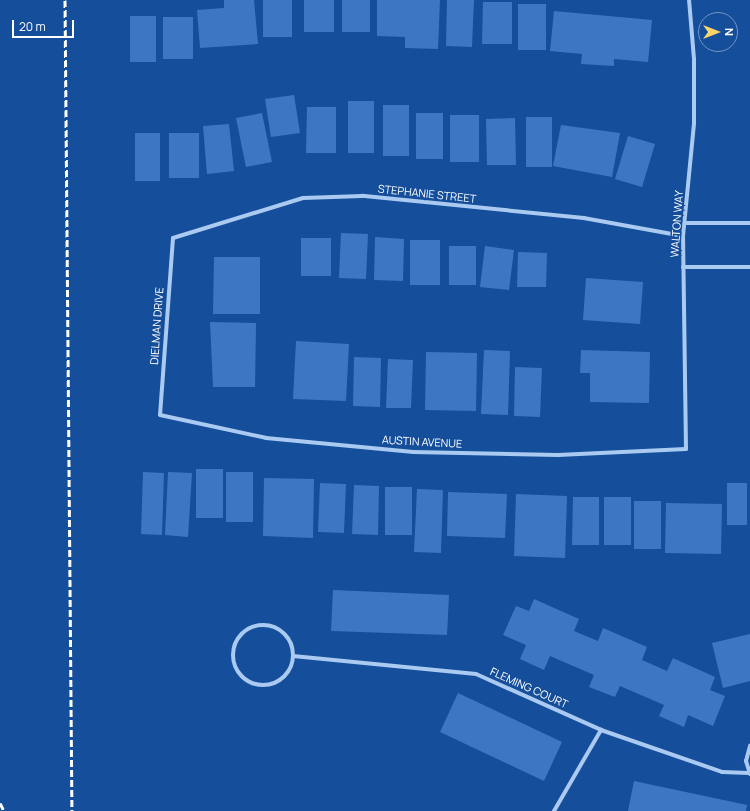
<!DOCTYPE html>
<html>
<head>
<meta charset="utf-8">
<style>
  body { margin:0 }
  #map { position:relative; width:750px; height:811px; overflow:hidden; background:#154e9a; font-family:Manrope,sans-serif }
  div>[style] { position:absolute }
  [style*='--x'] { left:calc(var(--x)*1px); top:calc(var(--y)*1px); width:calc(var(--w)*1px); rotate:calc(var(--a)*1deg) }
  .building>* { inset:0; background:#3e77c1 }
  .street>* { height:4px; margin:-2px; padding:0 2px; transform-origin:2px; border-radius:2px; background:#aacaf2 }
  .street>.ring { margin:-2px; padding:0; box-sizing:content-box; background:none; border:4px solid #aacaf2; border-radius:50% }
  .rail>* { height:3px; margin-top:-1.5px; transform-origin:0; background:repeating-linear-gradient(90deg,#fff 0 7px,transparent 0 10px) }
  span { translate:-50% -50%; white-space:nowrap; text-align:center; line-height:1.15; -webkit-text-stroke:3px #154e9a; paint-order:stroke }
  .street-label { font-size:11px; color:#fff }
  .north { position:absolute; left:698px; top:12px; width:40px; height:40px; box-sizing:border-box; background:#154e9a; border:1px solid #7395c2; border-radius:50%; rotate:90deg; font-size:11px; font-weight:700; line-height:16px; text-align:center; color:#fff }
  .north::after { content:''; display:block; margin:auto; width:14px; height:18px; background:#ffd56b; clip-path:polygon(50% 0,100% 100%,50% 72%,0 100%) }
  .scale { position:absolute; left:12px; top:20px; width:62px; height:18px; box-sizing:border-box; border:2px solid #fff; border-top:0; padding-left:5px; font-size:12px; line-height:14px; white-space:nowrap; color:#fff; -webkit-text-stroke:3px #154e9a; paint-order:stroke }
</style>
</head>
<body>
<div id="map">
  <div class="building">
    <i style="clip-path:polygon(224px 0,254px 0,258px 44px,200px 48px,197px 10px,224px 8px)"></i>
    <i style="clip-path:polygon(263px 0,292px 0,292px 37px,263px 37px)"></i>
    <i style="clip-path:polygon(304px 0,334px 0,334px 32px,304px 32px)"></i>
    <i style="clip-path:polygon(342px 0,370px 0,370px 32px,342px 32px)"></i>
    <i style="clip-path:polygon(377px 0,440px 0,438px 49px,405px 48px,405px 37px,377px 36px)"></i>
    <i style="clip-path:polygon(447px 0,474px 0,472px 47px,446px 46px)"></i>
    <i style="clip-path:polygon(483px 2px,512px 2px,512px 44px,482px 44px)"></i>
    <i style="clip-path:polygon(518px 4px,546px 4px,546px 50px,518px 50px)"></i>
    <i style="clip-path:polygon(554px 11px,652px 20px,648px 62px,614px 59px,614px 66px,581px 64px,582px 54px,550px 51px)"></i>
    <i style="clip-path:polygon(130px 16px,156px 16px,156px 62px,130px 62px)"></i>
    <i style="clip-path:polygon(163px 17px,193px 17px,193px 59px,163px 59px)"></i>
    <i style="clip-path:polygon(294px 95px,300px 133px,271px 137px,265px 99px)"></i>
    <i style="clip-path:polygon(348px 101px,374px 101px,374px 153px,348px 153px)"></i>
    <i style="clip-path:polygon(383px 105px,409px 105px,409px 156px,383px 156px)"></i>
    <i style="clip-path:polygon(307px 107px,336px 107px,336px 153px,306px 153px)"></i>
    <i style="clip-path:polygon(262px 113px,272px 162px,246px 167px,236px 118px)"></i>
    <i style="clip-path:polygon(416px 113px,443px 113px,443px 159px,416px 159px)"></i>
    <i style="clip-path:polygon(450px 115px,479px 115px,479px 162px,450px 162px)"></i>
    <i style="clip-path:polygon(526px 117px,552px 117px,552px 167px,526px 167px)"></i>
    <i style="clip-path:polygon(515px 118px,516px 165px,487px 165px,486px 119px)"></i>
    <i style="clip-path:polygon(229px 124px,234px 171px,207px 174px,203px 126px)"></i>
    <i style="clip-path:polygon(561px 125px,620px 133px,612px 177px,553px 166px)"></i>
    <i style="clip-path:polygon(135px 133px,160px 133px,160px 181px,135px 181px)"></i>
    <i style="clip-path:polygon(169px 133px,199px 133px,199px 178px,169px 178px)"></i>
    <i style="clip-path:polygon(628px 136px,655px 144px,642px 187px,615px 179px)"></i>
    <i style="clip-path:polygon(341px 233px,368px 234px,366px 279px,339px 278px)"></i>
    <i style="clip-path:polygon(375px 237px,404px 239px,403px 281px,374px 280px)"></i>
    <i style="clip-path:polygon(301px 238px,331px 238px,331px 276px,301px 276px)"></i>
    <i style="clip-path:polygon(410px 240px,440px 240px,440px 285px,410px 285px)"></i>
    <i style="clip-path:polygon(449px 246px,476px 246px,476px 285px,449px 285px)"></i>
    <i style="clip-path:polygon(485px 246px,514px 250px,509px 290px,480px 287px)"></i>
    <i style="clip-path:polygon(518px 252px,547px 253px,546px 287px,517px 287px)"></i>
    <i style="clip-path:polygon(214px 257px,260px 257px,260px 314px,213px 314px)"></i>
    <i style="clip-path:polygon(586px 278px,643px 282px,640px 324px,583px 320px)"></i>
    <i style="clip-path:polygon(210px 322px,256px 323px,255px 387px,213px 387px)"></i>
    <i style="clip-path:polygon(296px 341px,349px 344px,346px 401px,293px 399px)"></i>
    <i style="clip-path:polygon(484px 350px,510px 351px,508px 415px,481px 414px)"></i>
    <i style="clip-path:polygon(581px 350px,650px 352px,649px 403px,590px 402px,590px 373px,580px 373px)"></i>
    <i style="clip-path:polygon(426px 352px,477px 353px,476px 411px,425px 410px)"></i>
    <i style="clip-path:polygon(354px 357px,381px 358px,380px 407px,353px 406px)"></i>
    <i style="clip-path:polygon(388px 359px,413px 360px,411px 408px,386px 408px)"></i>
    <i style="clip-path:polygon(515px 367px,542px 368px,540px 417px,514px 416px)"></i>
    <i style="clip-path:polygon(196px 469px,223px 469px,223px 518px,196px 518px)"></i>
    <i style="clip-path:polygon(143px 472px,164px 473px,162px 535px,141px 534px)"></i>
    <i style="clip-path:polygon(168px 472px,192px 473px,188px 537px,165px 535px)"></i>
    <i style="clip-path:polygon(226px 472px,253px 472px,253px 522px,226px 522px)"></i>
    <i style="clip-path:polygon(264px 478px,314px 479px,313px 538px,263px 536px)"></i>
    <i style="clip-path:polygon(320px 483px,346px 484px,344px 533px,318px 532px)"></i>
    <i style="clip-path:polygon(727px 483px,747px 483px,747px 525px,727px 525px)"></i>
    <i style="clip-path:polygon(354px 485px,379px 486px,378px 535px,352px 534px)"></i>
    <i style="clip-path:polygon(385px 487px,412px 487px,412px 535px,385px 535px)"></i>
    <i style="clip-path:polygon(417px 489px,443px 490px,441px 553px,414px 552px)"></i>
    <i style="clip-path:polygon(448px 492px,507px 494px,505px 538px,447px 536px)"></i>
    <i style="clip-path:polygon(516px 494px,567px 496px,565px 558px,514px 556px)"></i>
    <i style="clip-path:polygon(573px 497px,599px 497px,599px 545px,572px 545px)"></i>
    <i style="clip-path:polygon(604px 497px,631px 497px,631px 545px,604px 545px)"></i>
    <i style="clip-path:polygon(634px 501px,661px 501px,661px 549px,634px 549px)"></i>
    <i style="clip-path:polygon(666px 503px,722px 504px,721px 554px,665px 553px)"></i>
    <i style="clip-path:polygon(333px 590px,449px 595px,447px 635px,331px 631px)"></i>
    <i style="clip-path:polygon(534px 599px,579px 619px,574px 631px,598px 641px,603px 628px,647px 647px,642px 660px,667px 671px,673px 658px,715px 677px,710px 690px,725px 696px,713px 726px,688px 715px,684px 727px,659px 716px,664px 705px,620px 686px,615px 697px,589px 687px,594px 675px,550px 656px,544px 670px,520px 659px,526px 645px,503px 635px,516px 606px,529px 611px)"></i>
    <i style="clip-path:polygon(750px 634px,750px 681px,723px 688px,712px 643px)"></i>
    <i style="clip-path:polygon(458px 693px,562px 742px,544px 781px,440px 732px)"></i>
    <i style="clip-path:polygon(634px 781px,747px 805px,746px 811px,628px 811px)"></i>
  </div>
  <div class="street">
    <i style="--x:685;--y:223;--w:65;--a:0"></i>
    <i style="--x:683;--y:236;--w:101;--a:-169.7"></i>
    <i style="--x:584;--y:218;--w:223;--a:-174.3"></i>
    <i style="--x:362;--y:196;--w:59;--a:178.1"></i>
    <i style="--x:303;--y:198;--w:136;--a:162.9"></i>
    <i style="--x:173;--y:238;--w:177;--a:94.2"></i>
    <i style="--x:160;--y:415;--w:108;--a:12.2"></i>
    <i style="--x:266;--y:438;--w:148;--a:5.4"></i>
    <i style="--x:413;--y:452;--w:145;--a:1.2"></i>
    <i style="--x:558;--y:455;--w:128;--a:-2.7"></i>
    <i style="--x:686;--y:449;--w:213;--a:-90.8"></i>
    <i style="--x:683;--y:236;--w:114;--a:-84.4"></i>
    <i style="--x:694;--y:123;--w:64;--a:-90"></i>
    <i style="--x:694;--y:59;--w:59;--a:-94.8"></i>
    <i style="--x:683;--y:267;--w:67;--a:0"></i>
    <i class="ring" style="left:233px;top:625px;width:56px;height:56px"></i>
    <i style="--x:293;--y:656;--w:184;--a:5.6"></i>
    <i style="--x:476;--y:674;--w:137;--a:24.1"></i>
    <i style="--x:601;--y:730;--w:128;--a:19.1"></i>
    <i style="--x:722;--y:772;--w:27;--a:2"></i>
    <i style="--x:750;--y:774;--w:14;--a:-107"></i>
    <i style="--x:746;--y:761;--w:16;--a:-75"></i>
    <i style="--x:554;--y:811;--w:94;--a:-59.9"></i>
  </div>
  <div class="rail">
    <i style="--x:65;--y:0;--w:811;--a:89.51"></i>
    <i style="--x:0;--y:803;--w:9;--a:63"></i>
  </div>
  <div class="street-label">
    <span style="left:427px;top:194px;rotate:6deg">STEPHANIE STREET</span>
    <span style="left:677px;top:224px;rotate:-86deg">WALTON WAY</span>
    <span style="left:157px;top:326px;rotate:-86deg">DIELMAN DRIVE</span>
    <span style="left:422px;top:442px;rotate:3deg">AUSTIN AVENUE</span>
    <span style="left:529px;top:688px;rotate:24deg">FLEMING COURT</span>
  </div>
  <div class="north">N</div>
  <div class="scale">20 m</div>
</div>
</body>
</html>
